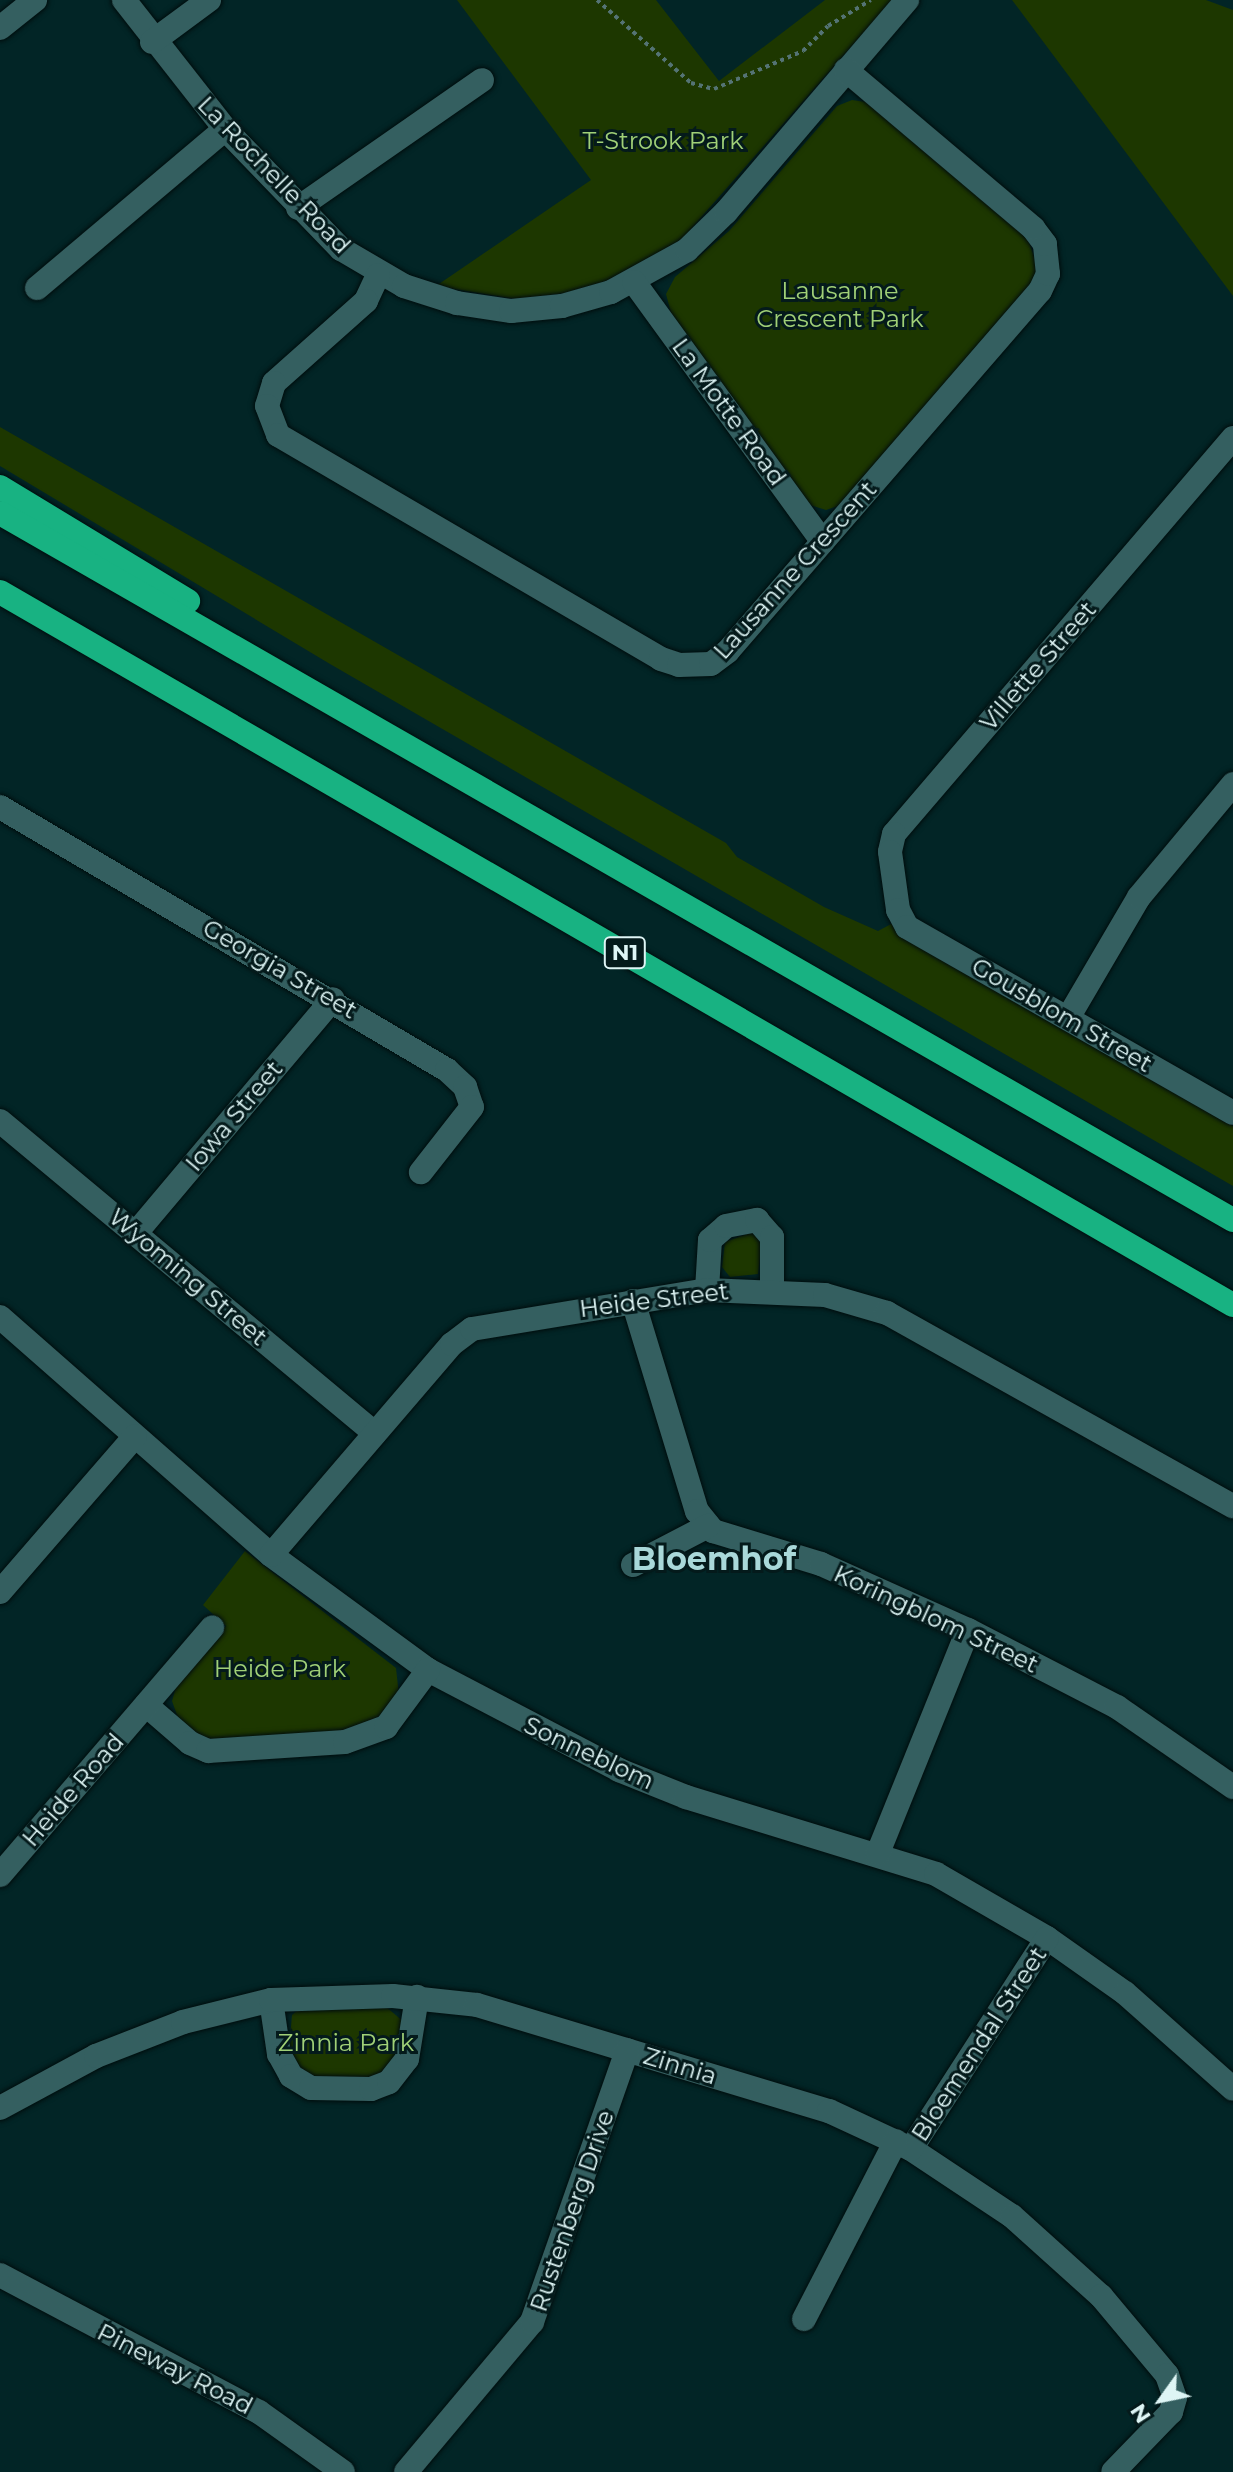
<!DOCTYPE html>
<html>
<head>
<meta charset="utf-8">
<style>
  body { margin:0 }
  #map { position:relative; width:1233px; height:2472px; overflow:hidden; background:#022526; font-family:Montserrat,sans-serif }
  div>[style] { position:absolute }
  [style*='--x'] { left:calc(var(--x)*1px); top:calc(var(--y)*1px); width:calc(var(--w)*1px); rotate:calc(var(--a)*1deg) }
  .green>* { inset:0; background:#1d3700 }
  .path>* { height:4px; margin-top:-2px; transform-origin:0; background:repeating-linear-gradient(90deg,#547374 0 4px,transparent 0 8px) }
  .roads { filter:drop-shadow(0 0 2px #000d0d) drop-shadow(0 0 2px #000d0d) }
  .minor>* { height:24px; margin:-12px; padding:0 12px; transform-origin:12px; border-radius:12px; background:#345f60 }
  .highway>* { height:24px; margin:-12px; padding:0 12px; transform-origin:12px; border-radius:12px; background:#18b282 }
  span { translate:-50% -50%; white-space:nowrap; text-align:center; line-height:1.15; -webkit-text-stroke:6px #041a1b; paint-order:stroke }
  .shield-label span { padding:2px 6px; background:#041a1b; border:2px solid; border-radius:6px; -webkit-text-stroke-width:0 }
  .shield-label { font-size:22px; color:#def5f5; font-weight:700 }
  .park-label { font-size:24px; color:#a0d077 }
  .street-label { font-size:24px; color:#def5f5 }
  .district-label { font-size:32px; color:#a9d8d9; font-weight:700 }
  .north { position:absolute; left:1121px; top:2360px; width:80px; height:80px; -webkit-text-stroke:6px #041a1b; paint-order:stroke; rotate:237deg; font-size:22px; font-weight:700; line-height:32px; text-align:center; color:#def5f5 }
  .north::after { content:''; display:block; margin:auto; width:28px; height:36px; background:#def5f5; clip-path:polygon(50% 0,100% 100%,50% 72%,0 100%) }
</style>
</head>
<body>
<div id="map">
  <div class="green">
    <i style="clip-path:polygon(457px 0,656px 0,719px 81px,825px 0,892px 0,682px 239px,613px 279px,565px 293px,517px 299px,436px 286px,591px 180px)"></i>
    <i style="clip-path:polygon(1012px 0,1206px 0,1233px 10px,1233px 296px)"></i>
    <i style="clip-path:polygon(852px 100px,866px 102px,1027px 237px,1038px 268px,1032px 283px,841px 505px,826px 510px,810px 505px,671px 313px,666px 294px,675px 277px,729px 231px,837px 106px)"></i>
    <i style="clip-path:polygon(0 427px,726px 843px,737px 857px,824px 907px,878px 931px,893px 923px,908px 939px,1233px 1126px,1233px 1186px,330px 664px,0 466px)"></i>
    <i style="clip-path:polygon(753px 1232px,762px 1241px,758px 1274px,730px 1277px,722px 1267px,725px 1242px)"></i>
    <i style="clip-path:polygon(245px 1551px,396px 1668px,399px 1695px,380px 1718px,360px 1729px,228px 1742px,201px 1738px,178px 1718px,172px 1701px,176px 1687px,226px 1626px,203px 1605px)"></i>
    <i style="clip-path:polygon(385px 2006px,404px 2022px,393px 2066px,371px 2078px,311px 2078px,303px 2073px,289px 2047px,292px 2015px,298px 2010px)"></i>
  </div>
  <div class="path">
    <i style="--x:597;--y:0;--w:125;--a:41.4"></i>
    <i style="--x:691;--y:83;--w:24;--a:15"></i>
    <i style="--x:714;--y:89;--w:97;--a:-23.1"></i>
    <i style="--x:803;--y:51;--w:35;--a:-45"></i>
    <i style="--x:828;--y:26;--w:50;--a:-31.2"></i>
  </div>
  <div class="roads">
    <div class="minor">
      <i style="--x:124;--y:0;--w:164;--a:51.9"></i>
      <i style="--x:225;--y:129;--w:167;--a:46"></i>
      <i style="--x:341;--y:249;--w:73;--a:30.4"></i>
      <i style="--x:404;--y:286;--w:56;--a:17.8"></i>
      <i style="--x:457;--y:303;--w:55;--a:8.4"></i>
      <i style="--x:511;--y:311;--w:51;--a:-5.6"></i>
      <i style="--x:562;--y:306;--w:51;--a:-15.9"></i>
      <i style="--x:611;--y:292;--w:87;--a:-28.9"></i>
      <i style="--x:687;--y:250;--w:54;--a:-44.3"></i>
      <i style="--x:726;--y:212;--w:279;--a:-49.5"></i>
      <i style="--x:0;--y:28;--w:45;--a:-38.7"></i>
      <i style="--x:152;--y:42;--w:71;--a:-36.4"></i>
      <i style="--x:298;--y:208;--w:224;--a:-34.8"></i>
      <i style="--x:378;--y:275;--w:29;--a:115"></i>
      <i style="--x:366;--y:301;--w:123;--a:138.3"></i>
      <i style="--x:274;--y:383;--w:24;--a:107"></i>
      <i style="--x:267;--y:406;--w:31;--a:69"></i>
      <i style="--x:278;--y:435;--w:444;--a:30.3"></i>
      <i style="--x:661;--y:659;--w:19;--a:18"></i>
      <i style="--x:679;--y:665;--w:32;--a:-2"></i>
      <i style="--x:711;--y:664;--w:21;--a:-37"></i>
      <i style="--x:728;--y:651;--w:476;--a:-49.1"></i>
      <i style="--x:1040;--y:291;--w:19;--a:-65"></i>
      <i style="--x:1048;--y:274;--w:30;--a:-96"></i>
      <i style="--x:1045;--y:244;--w:20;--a:-127"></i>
      <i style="--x:1033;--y:228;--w:245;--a:-139.8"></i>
      <i style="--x:634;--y:282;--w:321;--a:54"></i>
      <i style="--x:37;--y:288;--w:246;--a:-40.2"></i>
      <i style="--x:1233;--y:438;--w:521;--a:130.57"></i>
      <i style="--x:894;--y:834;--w:18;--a:103"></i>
      <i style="--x:890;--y:852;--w:59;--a:82.1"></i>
      <i style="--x:898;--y:910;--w:19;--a:62"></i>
      <i style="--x:907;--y:927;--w:375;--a:29.7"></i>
      <i style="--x:0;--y:807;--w:519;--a:30.47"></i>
      <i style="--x:447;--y:1070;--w:25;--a:43"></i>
      <i style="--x:465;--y:1087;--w:21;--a:71"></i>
      <i style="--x:472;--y:1107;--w:83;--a:128.1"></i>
      <i style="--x:1068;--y:1018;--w:140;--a:-59.6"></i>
      <i style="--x:1139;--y:897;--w:147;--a:-50.2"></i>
      <i style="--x:0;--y:1121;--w:488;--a:39.8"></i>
      <i style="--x:135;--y:1234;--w:307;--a:-49.9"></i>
      <i style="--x:707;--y:1290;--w:50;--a:-86.6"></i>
      <i style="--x:710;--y:1240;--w:21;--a:-41"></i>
      <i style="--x:726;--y:1226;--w:32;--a:-11"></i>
      <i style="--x:757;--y:1220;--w:23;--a:49"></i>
      <i style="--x:772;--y:1237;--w:53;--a:90"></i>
      <i style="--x:633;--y:1301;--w:220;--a:73.1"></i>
      <i style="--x:697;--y:1511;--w:26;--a:51"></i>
      <i style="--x:713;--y:1531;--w:113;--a:17"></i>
      <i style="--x:821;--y:1564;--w:161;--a:24.2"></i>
      <i style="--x:968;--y:1630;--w:168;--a:27.3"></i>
      <i style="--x:1117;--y:1707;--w:141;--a:34.6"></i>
      <i style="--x:0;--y:1317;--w:361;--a:41.3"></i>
      <i style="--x:271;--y:1555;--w:195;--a:36.2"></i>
      <i style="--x:428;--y:1670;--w:216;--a:27.6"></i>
      <i style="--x:619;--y:1770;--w:72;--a:21.9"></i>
      <i style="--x:686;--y:1797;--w:262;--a:17.1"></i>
      <i style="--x:936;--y:1874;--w:128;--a:30"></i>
      <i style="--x:1047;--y:1938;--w:95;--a:35.2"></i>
      <i style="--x:1125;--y:1993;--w:144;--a:41.6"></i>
      <i style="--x:271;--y:1555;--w:278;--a:-49.4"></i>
      <i style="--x:452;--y:1344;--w:25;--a:-37"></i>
      <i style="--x:472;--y:1329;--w:238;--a:-9.4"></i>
      <i style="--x:707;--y:1290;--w:118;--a:2.4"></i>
      <i style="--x:825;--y:1295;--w:65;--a:16.2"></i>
      <i style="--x:887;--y:1313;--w:396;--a:29.2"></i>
      <i style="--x:633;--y:1565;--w:85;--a:-27.5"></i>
      <i style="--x:0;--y:1592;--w:206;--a:-49.1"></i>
      <i style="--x:146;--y:1705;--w:58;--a:40.8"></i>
      <i style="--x:190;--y:1743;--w:20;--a:24"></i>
      <i style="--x:208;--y:1751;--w:137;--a:-3.8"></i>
      <i style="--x:345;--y:1742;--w:44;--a:-20.1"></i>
      <i style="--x:386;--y:1727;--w:71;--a:-53.6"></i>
      <i style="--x:878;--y:1853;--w:240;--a:-68"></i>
      <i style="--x:0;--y:1875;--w:326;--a:-49.4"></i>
      <i style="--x:271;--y:2000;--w:55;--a:81.6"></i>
      <i style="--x:279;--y:2054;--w:25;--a:61"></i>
      <i style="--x:291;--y:2076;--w:23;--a:31"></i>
      <i style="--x:311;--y:2088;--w:60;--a:1"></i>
      <i style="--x:371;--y:2089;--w:19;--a:-21"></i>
      <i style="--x:389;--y:2082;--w:29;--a:-52"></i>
      <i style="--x:407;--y:2059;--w:63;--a:-80.8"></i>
      <i style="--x:0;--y:2108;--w:109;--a:-28.4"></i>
      <i style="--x:96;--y:2056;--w:93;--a:-21.3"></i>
      <i style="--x:183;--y:2022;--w:91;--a:-14"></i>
      <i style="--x:271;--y:2000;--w:122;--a:-1.9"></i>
      <i style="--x:393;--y:1996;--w:84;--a:6.1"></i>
      <i style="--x:477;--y:2005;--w:368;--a:16.8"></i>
      <i style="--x:829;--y:2111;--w:90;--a:24.9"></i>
      <i style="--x:911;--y:2149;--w:121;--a:33.6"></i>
      <i style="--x:1012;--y:2216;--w:120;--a:42"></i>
      <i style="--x:1101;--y:2296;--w:103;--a:50.1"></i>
      <i style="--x:1167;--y:2375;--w:24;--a:71"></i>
      <i style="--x:1175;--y:2398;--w:15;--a:106"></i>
      <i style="--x:1171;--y:2412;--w:83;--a:134"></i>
      <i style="--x:911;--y:2149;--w:251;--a:-57.2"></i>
      <i style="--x:0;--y:2275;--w:293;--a:27.9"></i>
      <i style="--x:259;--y:2412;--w:103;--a:35.5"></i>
      <i style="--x:804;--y:2319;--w:200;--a:-62.7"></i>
      <i style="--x:406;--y:2472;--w:196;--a:-50"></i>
      <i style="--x:532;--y:2322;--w:288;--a:-70.7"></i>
    </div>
    <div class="highway">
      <i style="--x:0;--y:487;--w:220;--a:31.2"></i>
      <i style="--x:0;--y:513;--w:1421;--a:29.83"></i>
      <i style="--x:0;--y:592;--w:1424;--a:30.04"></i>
    </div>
  </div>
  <div class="shield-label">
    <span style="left:625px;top:953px">N1</span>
  </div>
  <div class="park-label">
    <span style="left:663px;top:141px">T-Strook Park</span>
    <span style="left:840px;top:305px">Lausanne<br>Crescent Park</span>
    <span style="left:280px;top:1669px">Heide Park</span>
    <span style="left:346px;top:2043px">Zinnia Park</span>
  </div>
  <div class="street-label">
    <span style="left:274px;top:175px;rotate:46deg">La Rochelle Road</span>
    <span style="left:729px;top:412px;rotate:54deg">La Motte Road</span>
    <span style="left:795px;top:570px;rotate:-48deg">Lausanne Crescent</span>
    <span style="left:1038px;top:666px;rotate:-49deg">Villette Street</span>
    <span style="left:280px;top:969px;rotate:30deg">Georgia Street</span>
    <span style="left:1062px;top:1015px;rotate:30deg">Gousblom Street</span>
    <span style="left:234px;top:1116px;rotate:-50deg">Iowa Street</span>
    <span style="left:188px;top:1277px;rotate:40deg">Wyoming Street</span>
    <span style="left:654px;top:1300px;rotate:-7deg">Heide Street</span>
    <span style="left:936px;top:1619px;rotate:25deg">Koringblom Street</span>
    <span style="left:589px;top:1753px;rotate:25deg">Sonneblom</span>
    <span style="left:73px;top:1790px;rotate:-49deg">Heide Road</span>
    <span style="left:979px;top:2044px;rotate:-57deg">Bloemendal Street</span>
    <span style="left:680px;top:2066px;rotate:17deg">Zinnia</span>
    <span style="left:572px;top:2211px;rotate:-71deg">Rustenberg Drive</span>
    <span style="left:175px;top:2369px;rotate:27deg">Pineway Road</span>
  </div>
  <div class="district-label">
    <span style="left:714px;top:1559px">Bloemhof</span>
  </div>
  <div class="north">N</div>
</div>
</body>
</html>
